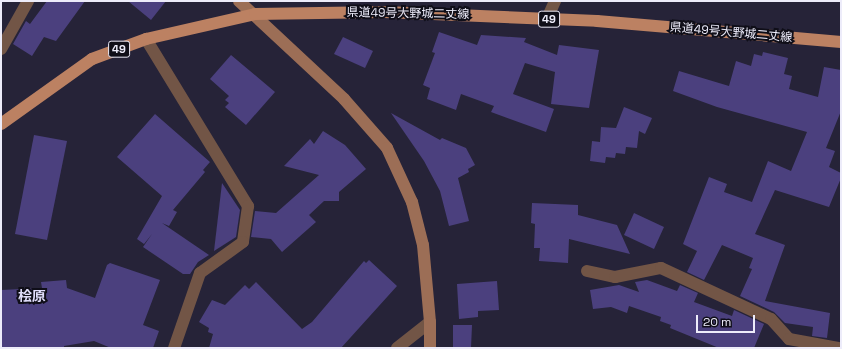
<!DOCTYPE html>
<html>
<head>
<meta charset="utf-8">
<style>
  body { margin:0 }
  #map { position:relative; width:842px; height:349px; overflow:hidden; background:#262338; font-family:"Space Grotesk","Noto Sans JP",sans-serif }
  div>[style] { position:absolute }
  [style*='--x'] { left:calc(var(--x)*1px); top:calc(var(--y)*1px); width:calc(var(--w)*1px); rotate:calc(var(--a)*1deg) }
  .building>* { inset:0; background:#4b407e }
  .street>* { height:12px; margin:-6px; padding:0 6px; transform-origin:6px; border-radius:6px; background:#725546 }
  .secondary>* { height:12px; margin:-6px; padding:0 6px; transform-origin:6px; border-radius:6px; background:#9c6e56 }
  .primary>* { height:12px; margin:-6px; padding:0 6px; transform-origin:6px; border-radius:6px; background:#bc8162 }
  span { translate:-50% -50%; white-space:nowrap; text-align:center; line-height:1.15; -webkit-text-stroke:4px #0f0e18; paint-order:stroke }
  .shield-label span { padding:1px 3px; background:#0f0e18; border:1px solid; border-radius:3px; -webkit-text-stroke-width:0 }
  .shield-label { font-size:11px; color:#edecfa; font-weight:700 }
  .street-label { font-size:12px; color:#edecfa }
  .quarter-label { font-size:14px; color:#e1defb; font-weight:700 }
  .frame { position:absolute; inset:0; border:2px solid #edecfa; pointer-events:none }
  .scale { position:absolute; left:696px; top:315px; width:59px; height:18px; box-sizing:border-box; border:2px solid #edecfa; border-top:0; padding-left:5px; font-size:12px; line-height:14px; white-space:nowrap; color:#edecfa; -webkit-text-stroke:3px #0f0e18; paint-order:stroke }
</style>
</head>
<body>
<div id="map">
  <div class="building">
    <i style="clip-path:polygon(47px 1px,85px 1px,56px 41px,44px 37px,32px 56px,13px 44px,26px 21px,30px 24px)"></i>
    <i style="clip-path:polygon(128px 1px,166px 1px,151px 20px)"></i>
    <i style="clip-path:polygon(439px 32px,477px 45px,481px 35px,526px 38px,524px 42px,557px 55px,559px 45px,599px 50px,589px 108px,551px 104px,555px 72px,525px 63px,513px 94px,554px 109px,546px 132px,491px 112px,494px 106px,461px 94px,456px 110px,427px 99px,430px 88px,423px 85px,435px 53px,432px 52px)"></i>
    <i style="clip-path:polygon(343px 37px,373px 51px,365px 68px,334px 54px)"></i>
    <i style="clip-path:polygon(763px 52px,788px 58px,784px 74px,792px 76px,789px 89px,818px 97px,824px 67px,841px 70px,841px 111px,826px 148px,835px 151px,829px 167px,841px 173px,841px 178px,829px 207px,775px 190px,755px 234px,785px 245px,765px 301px,830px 313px,827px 338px,812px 336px,813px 327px,785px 323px,774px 312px,740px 296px,752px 269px,749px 268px,753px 258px,722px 245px,704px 280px,687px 272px,697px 251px,683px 244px,709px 177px,727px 184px,724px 192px,752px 202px,768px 161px,791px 171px,807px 132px,717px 107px,673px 91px,679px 71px,729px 86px,736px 61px,751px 66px,754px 54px,762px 56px)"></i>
    <i style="clip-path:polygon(231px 55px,275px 92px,246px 125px,225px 107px,229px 103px,225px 100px,229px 96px,210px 79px)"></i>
    <i style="clip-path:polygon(624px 107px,652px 118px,645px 134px,639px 131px,637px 148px,626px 147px,625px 154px,616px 153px,615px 158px,606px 157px,605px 163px,590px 161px,592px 141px,600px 142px,601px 127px,616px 128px)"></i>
    <i style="clip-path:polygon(391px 113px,440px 140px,442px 138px,466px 148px,475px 165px,468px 169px,469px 172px,458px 178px,469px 221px,449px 226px,440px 191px,424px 161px)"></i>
    <i style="clip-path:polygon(155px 114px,210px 162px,203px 170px,205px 172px,173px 210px,177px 212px,169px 226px,162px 223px,209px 255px,198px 262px,190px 274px,183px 274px,143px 247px,152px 234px,144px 244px,137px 239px,162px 196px,117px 157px)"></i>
    <i style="clip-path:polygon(323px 131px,345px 145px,366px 169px,339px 192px,339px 201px,324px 201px,309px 215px,316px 222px,282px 252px,271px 239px,251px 237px,255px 211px,276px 213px,319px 175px,284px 166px,310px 139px,314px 144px)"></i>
    <i style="clip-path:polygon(34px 135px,67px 141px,47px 240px,15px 234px)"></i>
    <i style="clip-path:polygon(222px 183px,240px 210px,236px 237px,214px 251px)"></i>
    <i style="clip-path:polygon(532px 203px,578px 205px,578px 215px,617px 225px,630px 254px,569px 239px,568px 263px,539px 261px,540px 248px,534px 248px,535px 224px,531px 223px)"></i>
    <i style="clip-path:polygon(634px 213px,664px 227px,654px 249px,624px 235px)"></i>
    <i style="clip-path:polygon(369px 260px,397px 286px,341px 348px,209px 348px,213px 334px,208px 332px,209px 328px,199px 322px,212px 300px,225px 305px,245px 285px,249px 289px,256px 282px,302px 329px,312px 322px,364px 261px,366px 263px)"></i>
    <i style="clip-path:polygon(110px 263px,160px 280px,143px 325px,159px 331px,153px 348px,111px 348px,94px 341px,64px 346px,64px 348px,1px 348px,1px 290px,42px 288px,41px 282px,66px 280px,67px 288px,95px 298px,107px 265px)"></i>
    <i style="clip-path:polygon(647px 280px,677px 291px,680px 285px,698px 293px,694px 302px,732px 316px,734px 310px,764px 324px,754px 348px,719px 348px,670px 328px,671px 325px,660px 321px,661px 317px,629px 306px,627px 313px,611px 307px,593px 309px,590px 290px,619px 285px,639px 292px,635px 282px)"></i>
    <i style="clip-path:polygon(497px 281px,499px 310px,478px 311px,478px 317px,459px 319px,457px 284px)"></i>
    <i style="clip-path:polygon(453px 325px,472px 325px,471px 348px,453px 348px)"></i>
  </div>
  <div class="street">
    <i style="--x:547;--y:19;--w:20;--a:-66"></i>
    <i style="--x:146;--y:39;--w:196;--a:58.6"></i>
    <i style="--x:248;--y:206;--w:36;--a:98"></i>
    <i style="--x:243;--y:242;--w:53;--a:144.2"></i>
    <i style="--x:200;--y:273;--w:79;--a:109.1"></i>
    <i style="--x:1;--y:49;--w:55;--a:-60.6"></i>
    <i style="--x:587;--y:271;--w:29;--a:12"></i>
    <i style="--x:615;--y:277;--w:47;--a:-11.1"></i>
    <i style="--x:661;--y:268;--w:121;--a:24.9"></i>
    <i style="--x:771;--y:319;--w:27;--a:48"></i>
    <i style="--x:789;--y:339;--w:50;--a:10.4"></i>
    <i style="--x:397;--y:348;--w:42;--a:-38.2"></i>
  </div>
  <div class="secondary">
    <i style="--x:239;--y:1;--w:144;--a:43"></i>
    <i style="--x:344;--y:99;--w:65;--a:48.7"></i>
    <i style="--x:387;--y:148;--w:60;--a:65.2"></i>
    <i style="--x:412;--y:202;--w:44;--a:75.7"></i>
    <i style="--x:423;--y:245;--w:77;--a:84.8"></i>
    <i style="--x:430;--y:322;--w:26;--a:90"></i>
  </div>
  <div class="primary">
    <i style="--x:1;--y:124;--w:112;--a:-35.5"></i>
    <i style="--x:92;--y:59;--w:58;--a:-20.3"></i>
    <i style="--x:146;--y:39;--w:112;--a:-12.9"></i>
    <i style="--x:255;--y:14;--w:130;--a:-0.9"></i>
    <i style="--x:385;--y:12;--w:212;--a:2.4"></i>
    <i style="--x:597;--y:21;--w:245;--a:4.9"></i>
  </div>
  <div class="shield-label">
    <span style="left:549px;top:19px">49</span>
    <span style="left:119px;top:49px">49</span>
  </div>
  <div class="street-label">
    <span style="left:408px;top:14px;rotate:1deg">県道49号大野城二丈線</span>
    <span style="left:731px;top:33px;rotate:5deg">県道49号大野城二丈線</span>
  </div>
  <div class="quarter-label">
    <span style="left:32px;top:296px">桧原</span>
  </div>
  <div class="frame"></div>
  <div class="scale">20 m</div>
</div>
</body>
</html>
